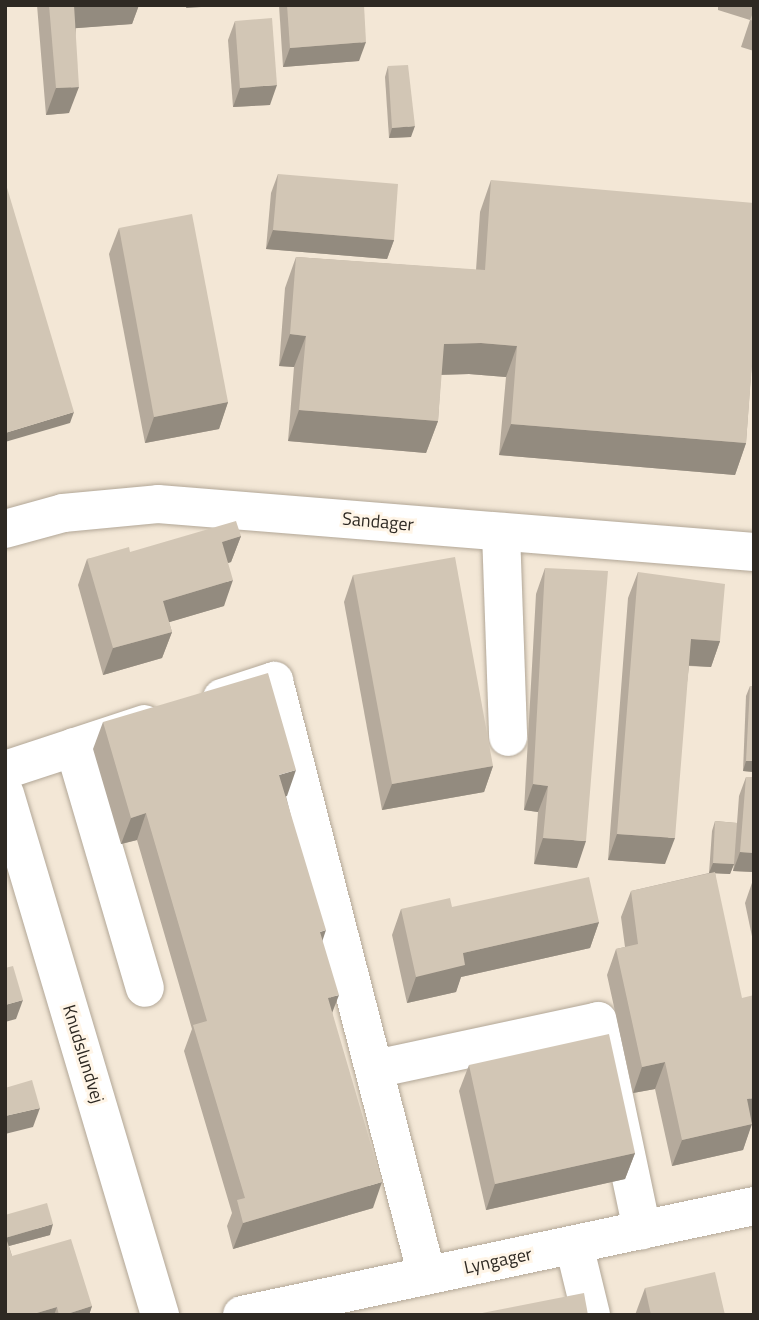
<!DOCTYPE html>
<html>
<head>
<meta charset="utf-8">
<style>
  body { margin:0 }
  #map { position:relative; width:759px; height:1320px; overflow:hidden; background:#f3e7d6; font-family:"Titillium Web",sans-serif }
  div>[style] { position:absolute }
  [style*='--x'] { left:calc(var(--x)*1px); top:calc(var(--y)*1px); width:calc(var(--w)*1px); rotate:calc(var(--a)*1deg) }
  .roads { filter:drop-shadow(0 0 2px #b2a797) drop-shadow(0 0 2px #b2a797) }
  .minor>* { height:38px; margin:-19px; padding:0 19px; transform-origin:19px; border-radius:19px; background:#fff }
  .wall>* { inset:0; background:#b5aa9c }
  .shaded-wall>* { inset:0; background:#938b7f }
  .building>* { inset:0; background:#d2c6b5 }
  span { translate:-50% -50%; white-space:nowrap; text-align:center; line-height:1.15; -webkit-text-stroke:6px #fff5e7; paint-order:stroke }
  .street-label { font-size:18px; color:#2e2923 }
  .frame { position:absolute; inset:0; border:7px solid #2e2923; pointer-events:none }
</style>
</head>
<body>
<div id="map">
  <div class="roads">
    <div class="minor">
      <i style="--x:5;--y:529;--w:60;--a:-15.4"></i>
      <i style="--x:63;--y:513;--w:95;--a:-5.4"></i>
      <i style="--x:158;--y:504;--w:598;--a:4.6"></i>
      <i style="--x:501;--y:532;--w:205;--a:88"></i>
      <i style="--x:222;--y:698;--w:55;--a:-18.1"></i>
      <i style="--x:274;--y:681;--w:614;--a:75.58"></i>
      <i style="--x:74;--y:747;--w:251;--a:73.6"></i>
      <i style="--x:5;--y:770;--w:147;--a:-18.2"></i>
      <i style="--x:5;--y:794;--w:544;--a:73.43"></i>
      <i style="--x:375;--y:1069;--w:228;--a:-12.1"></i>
      <i style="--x:598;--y:1021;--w:214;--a:78.1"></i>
      <i style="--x:574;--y:1245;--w:72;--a:76.3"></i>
      <i style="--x:242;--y:1315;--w:523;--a:-12.02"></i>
    </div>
  </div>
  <div class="wall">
    <i style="clip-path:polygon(37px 5px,139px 5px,132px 24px,76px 28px,69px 113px,46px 115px)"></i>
    <i style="clip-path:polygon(279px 5px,364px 5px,359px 61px,283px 67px)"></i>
    <i style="clip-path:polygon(718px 5px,754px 5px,754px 51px,741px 47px,750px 20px,718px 10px)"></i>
    <i style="clip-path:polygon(235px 21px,270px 105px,233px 107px,228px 40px)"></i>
    <i style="clip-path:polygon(388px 66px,411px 137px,389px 138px,385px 77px)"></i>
    <i style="clip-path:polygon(278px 174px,394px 240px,387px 259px,266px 249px,271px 193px)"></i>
    <i style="clip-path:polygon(491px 180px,752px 360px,746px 443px,735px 475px,499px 455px,506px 377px,469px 374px,441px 375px,438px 421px,426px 453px,288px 441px,294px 367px,279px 366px,285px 288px,296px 257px,476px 270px,480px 212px)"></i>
    <i style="clip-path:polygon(119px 228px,228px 402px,219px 429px,145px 443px,109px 254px)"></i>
    <i style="clip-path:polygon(241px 536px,231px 562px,228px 563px,224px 606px,169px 622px,172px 632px,162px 658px,103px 675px,78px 585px,87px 559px)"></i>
    <i style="clip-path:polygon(545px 568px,577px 868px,534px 864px,538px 812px,524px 810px,536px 594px)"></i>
    <i style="clip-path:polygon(638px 572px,720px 641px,711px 667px,689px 666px,665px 864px,608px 860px,628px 598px)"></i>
    <i style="clip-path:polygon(353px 575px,493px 766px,484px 792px,382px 810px,344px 602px)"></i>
    <i style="clip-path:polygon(750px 686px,754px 772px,743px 771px,746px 696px)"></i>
    <i style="clip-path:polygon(103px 722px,287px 796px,286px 796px,322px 941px,332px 1012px,373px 1208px,233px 1249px,227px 1226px,232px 1213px,184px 1051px,192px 1029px,137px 840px,121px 844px,93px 749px)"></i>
    <i style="clip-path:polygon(746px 777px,754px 872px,733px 871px,734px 864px,730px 874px,715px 873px,754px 1122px,752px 1122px,743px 1150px,672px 1166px,655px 1089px,633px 1093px,607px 975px,616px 949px,625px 947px,621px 917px,631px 891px,709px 873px,712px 831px,715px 821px,737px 823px,739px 796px)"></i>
    <i style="clip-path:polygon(754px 877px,754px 946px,745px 903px)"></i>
    <i style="clip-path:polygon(452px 907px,599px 922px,590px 948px,461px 977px,456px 992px,407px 1003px,392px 935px,401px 909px)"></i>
    <i style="clip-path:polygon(469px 1065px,635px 1153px,625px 1179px,486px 1210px,459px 1091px)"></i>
    <i style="clip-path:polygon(5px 1215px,50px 1235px,9px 1246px,12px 1256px,92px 1306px,89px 1315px,5px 1315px)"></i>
    <i style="clip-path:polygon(645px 1288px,725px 1315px,635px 1315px)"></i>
  </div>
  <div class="shaded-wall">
    <i style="clip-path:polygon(73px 5px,139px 5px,132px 24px,65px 29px)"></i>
    <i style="clip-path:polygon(187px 5px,231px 5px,186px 8px)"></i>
    <i style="clip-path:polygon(366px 42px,359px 61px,283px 67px,290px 48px)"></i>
    <i style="clip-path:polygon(277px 85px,270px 105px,233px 107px,240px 88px)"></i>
    <i style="clip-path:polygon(79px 87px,69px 113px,46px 115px,56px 88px)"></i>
    <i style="clip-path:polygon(415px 126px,411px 137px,389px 138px,392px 128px)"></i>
    <i style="clip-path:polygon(273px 230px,394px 240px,387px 259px,266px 249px)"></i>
    <i style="clip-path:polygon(290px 334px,306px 336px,294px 367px,279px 366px)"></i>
    <i style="clip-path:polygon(481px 343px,517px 346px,506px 377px,469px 374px,432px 375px,444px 344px)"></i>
    <i style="clip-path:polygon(228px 402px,219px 429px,145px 443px,154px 417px)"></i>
    <i style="clip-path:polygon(299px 410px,438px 421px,426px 453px,288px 441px)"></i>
    <i style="clip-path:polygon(74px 412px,70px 423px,5px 442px,5px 433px)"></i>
    <i style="clip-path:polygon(511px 424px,746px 443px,735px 475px,499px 455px)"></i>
    <i style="clip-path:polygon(241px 536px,231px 562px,212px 568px,222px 542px)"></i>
    <i style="clip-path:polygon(233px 580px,224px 606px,153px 627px,163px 601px)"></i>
    <i style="clip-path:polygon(172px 632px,162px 658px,103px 675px,113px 648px)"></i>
    <i style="clip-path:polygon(691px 639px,720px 641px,711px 667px,681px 665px)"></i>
    <i style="clip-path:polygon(746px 761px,754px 761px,754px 772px,743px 771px)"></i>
    <i style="clip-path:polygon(493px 766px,484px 792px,382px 810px,392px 784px)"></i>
    <i style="clip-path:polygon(296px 770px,287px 796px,270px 801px,279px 775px)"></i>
    <i style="clip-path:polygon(533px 784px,548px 786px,538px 812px,524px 810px)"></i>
    <i style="clip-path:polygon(146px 813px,137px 840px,121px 844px,131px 818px)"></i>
    <i style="clip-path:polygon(617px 834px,675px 838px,665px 864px,608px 860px)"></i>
    <i style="clip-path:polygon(543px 838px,586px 841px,577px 868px,534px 864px)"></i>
    <i style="clip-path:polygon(740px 852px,754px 853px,754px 872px,733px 871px)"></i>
    <i style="clip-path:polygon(713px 863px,734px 864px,730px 874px,709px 873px)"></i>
    <i style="clip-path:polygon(599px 922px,590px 948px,461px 977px,456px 992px,407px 1003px,416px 977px,463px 953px)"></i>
    <i style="clip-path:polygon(326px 930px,317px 957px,320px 932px)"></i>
    <i style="clip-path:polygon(339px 995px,329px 1021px,328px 998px)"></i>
    <i style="clip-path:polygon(23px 1000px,16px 1019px,5px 1022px,5px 1005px)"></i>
    <i style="clip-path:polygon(665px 1062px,655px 1089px,633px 1093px,642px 1067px)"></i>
    <i style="clip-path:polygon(754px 1098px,754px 1122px,737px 1126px,747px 1099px)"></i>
    <i style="clip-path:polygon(40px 1108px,33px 1127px,5px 1134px,5px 1116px)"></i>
    <i style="clip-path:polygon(752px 1124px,743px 1150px,672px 1166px,682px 1140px)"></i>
    <i style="clip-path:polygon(635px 1153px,625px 1179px,486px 1210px,495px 1184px)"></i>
    <i style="clip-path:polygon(382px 1182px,373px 1208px,233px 1249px,243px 1223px)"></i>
    <i style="clip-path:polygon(53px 1224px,50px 1235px,5px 1247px,5px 1238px)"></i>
    <i style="clip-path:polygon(92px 1306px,89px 1315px,64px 1315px)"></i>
    <i style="clip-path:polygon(57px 1307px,54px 1315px,30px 1315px)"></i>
  </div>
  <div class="building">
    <i style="clip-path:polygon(49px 5px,74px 5px,79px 87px,56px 88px)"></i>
    <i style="clip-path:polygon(287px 5px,364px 5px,366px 42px,290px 48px)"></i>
    <i style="clip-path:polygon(754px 10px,754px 21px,750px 20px)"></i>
    <i style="clip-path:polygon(272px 18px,277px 85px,240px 88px,235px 21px)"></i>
    <i style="clip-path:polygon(408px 65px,415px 126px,392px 128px,388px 66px)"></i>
    <i style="clip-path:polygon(278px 174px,398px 184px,394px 240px,273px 230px)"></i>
    <i style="clip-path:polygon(491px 180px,754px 203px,754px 338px,746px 443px,511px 424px,517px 346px,481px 343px,444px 344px,438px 421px,299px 410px,306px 336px,290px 334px,296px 257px,485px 270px)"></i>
    <i style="clip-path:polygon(5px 181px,74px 412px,5px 433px)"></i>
    <i style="clip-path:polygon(192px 214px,228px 402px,154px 417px,119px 228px)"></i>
    <i style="clip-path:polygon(236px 521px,241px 536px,222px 542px,233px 580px,163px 601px,172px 632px,113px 648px,87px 559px,129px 547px,130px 552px)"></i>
    <i style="clip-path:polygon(455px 557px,493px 766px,392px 784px,353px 575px)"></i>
    <i style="clip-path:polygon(545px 568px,608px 571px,586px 841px,543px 838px,548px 786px,533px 784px)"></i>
    <i style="clip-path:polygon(638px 572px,725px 584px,720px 641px,691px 639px,675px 838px,617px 834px)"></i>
    <i style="clip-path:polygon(268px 673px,296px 770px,279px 775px,326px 930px,320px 932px,339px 995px,328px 998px,382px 1182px,243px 1223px,237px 1200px,245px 1198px,193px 1025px,207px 1021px,146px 813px,131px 818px,103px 722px)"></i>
    <i style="clip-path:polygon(750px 686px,754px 686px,754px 761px,746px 761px)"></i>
    <i style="clip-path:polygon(746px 777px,754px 777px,754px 853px,740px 852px)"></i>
    <i style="clip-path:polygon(715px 821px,737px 823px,734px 864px,713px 863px)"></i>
    <i style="clip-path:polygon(715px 872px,742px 998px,754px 995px,754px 1098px,747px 1099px,752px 1124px,682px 1140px,665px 1062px,642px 1067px,616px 949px,638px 944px,631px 891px)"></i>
    <i style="clip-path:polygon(589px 877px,599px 922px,463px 953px,465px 965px,416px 977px,401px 909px,450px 898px,452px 907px)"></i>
    <i style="clip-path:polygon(13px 966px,23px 1000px,5px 1005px,5px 968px)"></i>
    <i style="clip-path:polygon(609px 1034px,635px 1153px,495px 1184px,469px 1065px)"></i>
    <i style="clip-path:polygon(32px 1080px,40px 1108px,5px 1116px,5px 1088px)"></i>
    <i style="clip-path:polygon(47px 1203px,53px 1224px,5px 1238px,5px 1215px)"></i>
    <i style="clip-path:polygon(71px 1239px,92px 1306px,64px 1315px,59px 1315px,57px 1307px,30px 1315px,5px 1315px,5px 1242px,7px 1241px,12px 1256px)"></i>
    <i style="clip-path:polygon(715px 1272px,725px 1315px,651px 1315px,645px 1288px)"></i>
    <i style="clip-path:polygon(584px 1293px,588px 1315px,472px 1315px)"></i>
  </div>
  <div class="street-label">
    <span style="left:378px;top:522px;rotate:5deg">Sandager</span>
    <span style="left:83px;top:1054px;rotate:73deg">Knudslundvej</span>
    <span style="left:498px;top:1261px;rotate:-12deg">Lyngager</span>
  </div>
  <div class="frame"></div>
</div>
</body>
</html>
